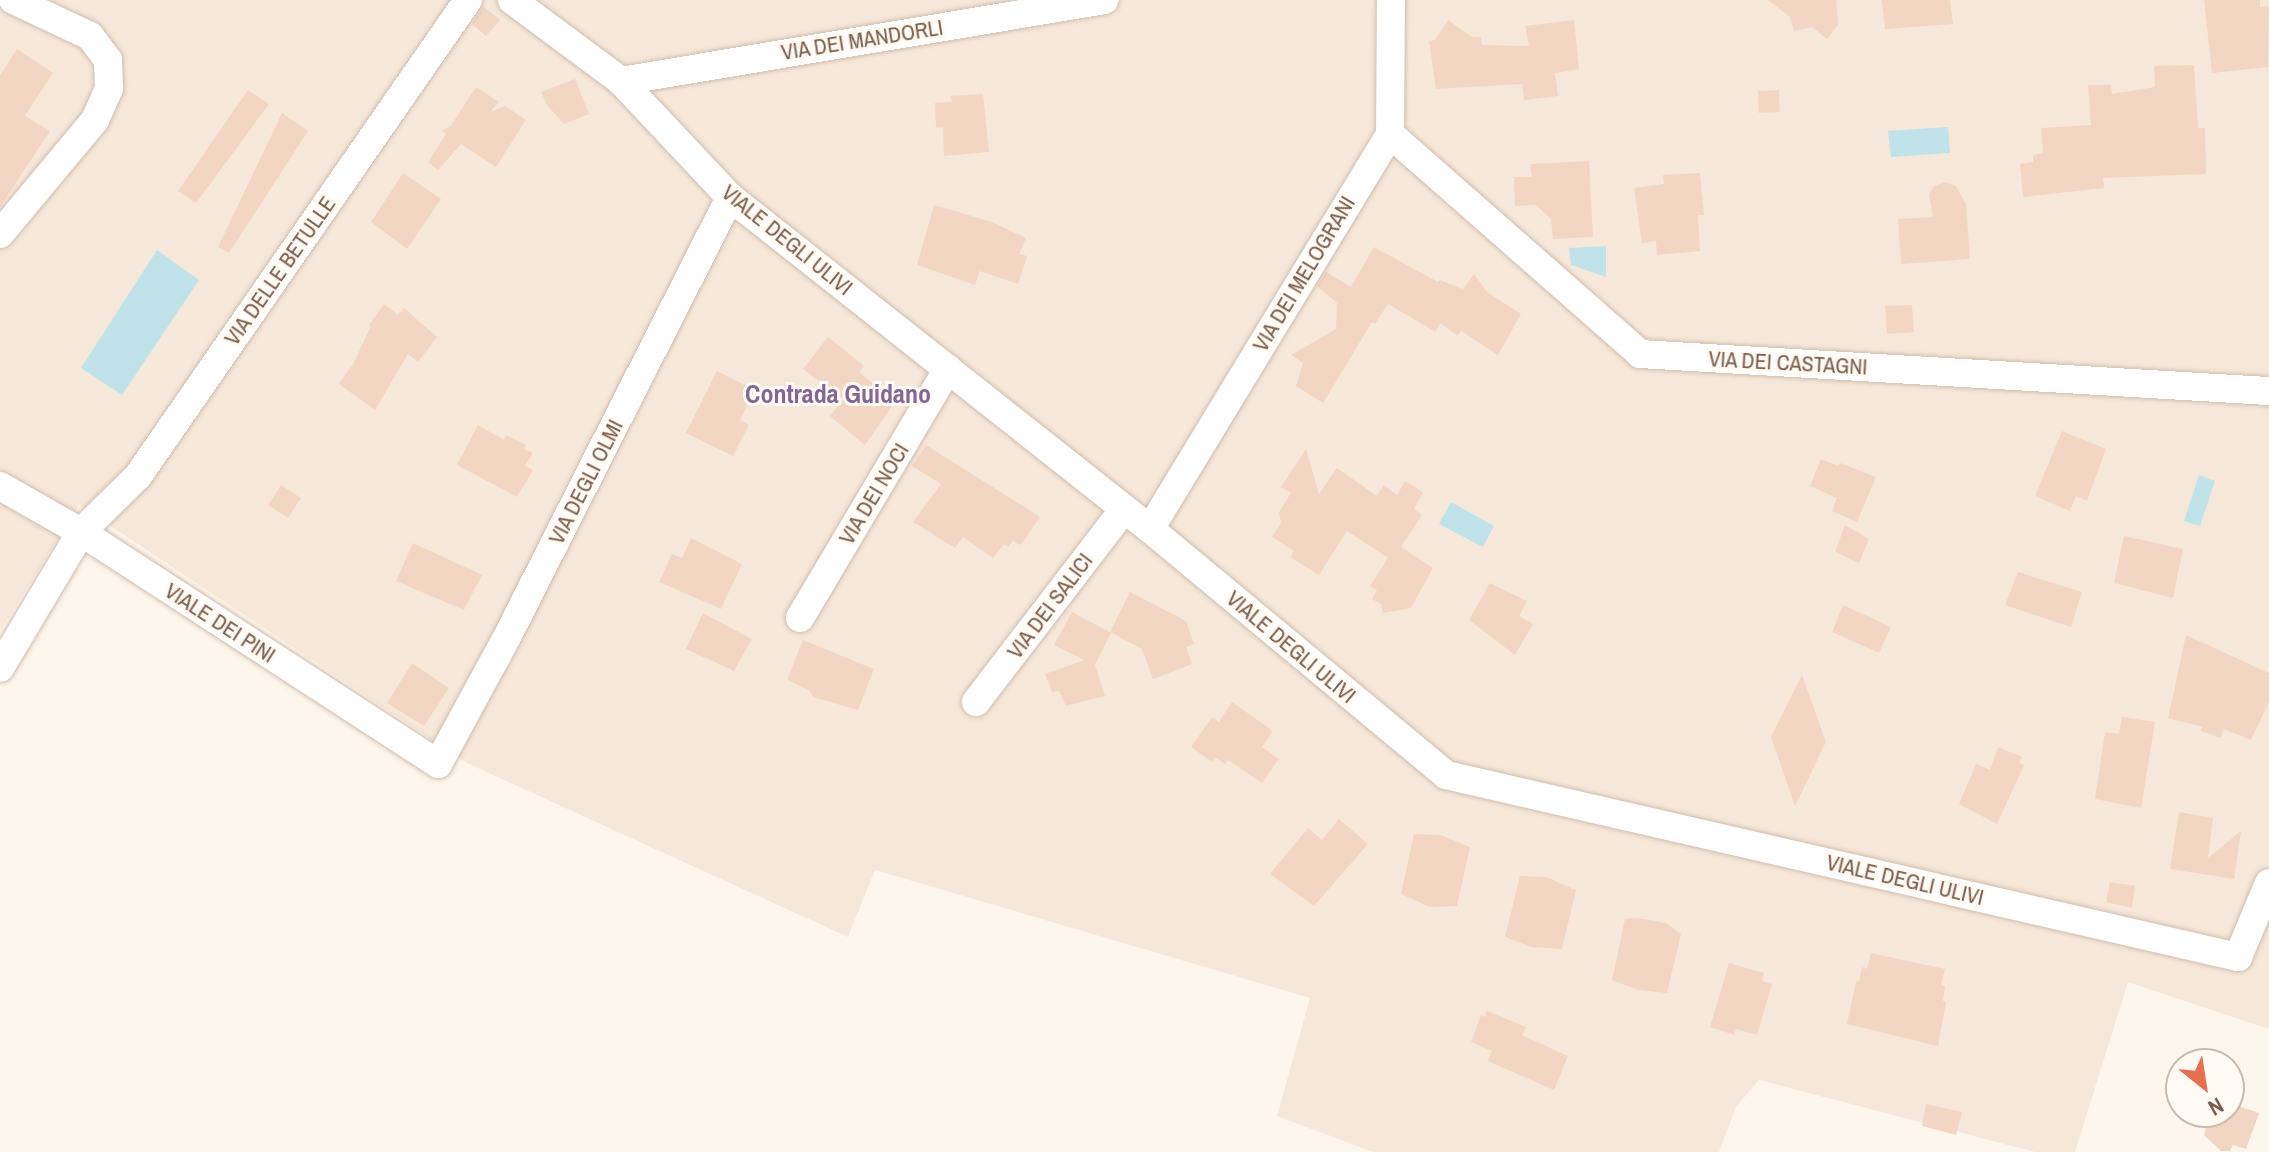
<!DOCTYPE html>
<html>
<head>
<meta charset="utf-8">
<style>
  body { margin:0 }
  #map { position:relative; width:2269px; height:1152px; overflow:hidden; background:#fdf6ec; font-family:"Archivo Narrow",sans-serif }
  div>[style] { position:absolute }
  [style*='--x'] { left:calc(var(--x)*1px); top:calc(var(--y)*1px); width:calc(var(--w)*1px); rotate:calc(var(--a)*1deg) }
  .residential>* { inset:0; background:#f5e8da }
  .water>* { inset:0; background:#bfe3e8 }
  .building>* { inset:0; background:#f3d5c3 }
  .roads { filter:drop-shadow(0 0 2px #d1beb0) drop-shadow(0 0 2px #d1beb0) }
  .street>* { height:28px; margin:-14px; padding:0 14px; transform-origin:14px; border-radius:14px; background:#fff }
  span { translate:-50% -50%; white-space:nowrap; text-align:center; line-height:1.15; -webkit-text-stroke:6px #fffaf3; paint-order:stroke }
  .street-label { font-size:22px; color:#7a5c4d }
  .quarter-label { font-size:26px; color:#846695; font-weight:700 }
  .north { position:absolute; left:2165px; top:1048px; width:80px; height:80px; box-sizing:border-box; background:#fffaf3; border:2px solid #cabbb1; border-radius:50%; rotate:150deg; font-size:22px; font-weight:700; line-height:32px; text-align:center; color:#7a5c4d }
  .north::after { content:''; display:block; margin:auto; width:28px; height:36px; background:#e76f51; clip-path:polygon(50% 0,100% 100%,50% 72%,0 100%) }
</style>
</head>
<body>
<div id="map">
  <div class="residential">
    <i style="clip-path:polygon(0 0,2269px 0,2269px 1029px,2128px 982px,2075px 1152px,2035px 1152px,1759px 1080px,1736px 1107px,1719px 1152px,1373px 1152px,1277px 1116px,1310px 998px,875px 870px,848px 937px,467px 763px,79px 505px,0 631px)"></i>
  </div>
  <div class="water">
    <i style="clip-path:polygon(1948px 127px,1950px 153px,1891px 157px,1888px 131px)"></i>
    <i style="clip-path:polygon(1606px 246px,1606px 277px,1571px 265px,1569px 248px)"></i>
    <i style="clip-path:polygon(157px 250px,199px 280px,122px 395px,81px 368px)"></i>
    <i style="clip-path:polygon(2199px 475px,2215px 481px,2200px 526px,2184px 521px)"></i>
    <i style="clip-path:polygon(1451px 502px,1494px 526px,1483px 547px,1439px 524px)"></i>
  </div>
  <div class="building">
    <i style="clip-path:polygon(1768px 0,1836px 0,1838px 25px,1827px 39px,1812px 27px,1794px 31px,1790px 17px)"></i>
    <i style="clip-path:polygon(1882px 0,1950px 0,1953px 24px,1885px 29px)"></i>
    <i style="clip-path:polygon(2204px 0,2260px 0,2260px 7px,2269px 6px,2268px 67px,2212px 73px)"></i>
    <i style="clip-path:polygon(483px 6px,500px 20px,486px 36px,472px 24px)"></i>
    <i style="clip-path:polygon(1448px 20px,1472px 37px,1481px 37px,1482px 45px,1529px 46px,1525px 26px,1574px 20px,1579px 69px,1555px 73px,1558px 96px,1524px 100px,1522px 84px,1436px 89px,1429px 41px,1435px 40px)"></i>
    <i style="clip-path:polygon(17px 49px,53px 73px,25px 116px,50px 131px,0 207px,0 75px)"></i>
    <i style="clip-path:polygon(2194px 65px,2198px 128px,2205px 128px,2206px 174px,2103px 178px,2104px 188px,2023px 197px,2020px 164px,2033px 162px,2033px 155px,2043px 153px,2041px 128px,2091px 125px,2088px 85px,2111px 85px,2112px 94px,2155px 87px,2154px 66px)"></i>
    <i style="clip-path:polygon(575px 79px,589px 114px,564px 124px,547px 105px,541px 92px)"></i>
    <i style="clip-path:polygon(476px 87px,499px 102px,490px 112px,505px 106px,526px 120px,496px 167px,461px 144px,438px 170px,428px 162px,446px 134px,441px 131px,450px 127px)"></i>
    <i style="clip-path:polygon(248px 90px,269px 104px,196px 203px,178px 191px)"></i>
    <i style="clip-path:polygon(1779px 90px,1780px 112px,1759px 113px,1758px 91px)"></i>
    <i style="clip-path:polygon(983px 94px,989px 152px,944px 156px,943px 127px,936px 128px,935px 103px,952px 102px,950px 96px)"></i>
    <i style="clip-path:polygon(282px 113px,308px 131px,229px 253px,218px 247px)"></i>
    <i style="clip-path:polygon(1589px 161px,1593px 237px,1553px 239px,1551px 219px,1536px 205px,1515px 206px,1514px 177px,1532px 177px,1530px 164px)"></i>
    <i style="clip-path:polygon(403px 173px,441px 199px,407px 249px,371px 222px)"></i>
    <i style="clip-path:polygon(1700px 173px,1704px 215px,1698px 215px,1700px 251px,1657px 255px,1656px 241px,1642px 243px,1634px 188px,1664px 184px,1663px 175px)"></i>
    <i style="clip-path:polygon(1946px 182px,1956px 186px,1966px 204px,1970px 259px,1901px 264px,1898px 219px,1933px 217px,1929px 194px,1934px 186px)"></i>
    <i style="clip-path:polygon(934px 205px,992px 222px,1026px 238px,1019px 254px,1027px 256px,1018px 284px,980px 271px,975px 285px,917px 265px)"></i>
    <i style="clip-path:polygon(1374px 247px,1438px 282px,1440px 280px,1463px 289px,1474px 274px,1487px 292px,1521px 314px,1498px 355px,1461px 331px,1458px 336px,1440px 323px,1436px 332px,1388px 304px,1375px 324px,1372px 322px,1323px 403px,1296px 386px,1303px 363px,1291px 355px,1336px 329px,1337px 303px,1317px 286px,1326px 272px,1351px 287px)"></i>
    <i style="clip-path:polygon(384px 304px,398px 315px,404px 308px,437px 337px,418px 362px,408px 354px,375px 410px,339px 384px,353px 364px,371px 326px,369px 325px)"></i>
    <i style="clip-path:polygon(1912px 305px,1914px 332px,1887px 334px,1885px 306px)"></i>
    <i style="clip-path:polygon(828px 337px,864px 366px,859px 372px,895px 402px,865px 445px,830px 416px,843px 400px,803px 369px)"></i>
    <i style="clip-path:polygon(717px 371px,755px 390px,740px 420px,749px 425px,733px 456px,686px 433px)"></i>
    <i style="clip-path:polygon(478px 425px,504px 440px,506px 435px,526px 445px,524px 449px,533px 453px,525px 466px,533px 470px,517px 497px,457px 465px)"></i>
    <i style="clip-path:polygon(2062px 431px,2106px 449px,2087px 501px,2076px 496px,2070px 511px,2035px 496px)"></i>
    <i style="clip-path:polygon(926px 445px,1040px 517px,1021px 545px,1013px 541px,1008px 547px,1004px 544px,993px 558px,963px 537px,955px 548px,913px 522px,941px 484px,912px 466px)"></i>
    <i style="clip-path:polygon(1306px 449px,1319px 494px,1337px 468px,1377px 496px,1384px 485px,1397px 495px,1405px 481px,1423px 492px,1414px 509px,1422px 515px,1401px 547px,1433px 568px,1411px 608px,1383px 613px,1381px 604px,1372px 599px,1377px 590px,1370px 586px,1388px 558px,1347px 531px,1319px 575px,1290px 557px,1294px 551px,1272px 537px,1281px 523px,1279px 512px,1291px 493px,1281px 487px)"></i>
    <i style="clip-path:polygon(1821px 459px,1838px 466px,1840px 463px,1876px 477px,1857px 522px,1832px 511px,1837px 498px,1810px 486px)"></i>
    <i style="clip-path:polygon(281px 485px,301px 498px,288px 518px,268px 505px)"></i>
    <i style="clip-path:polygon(1845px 525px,1869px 539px,1859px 563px,1835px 552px)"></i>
    <i style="clip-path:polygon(2124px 536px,2183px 549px,2173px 598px,2114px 583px)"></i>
    <i style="clip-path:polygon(691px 538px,742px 564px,721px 609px,659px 582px,672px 554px,682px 558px)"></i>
    <i style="clip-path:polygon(413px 543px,482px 575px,464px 610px,396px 581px)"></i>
    <i style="clip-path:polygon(2018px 572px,2082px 592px,2071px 627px,2005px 605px)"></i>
    <i style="clip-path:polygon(1490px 583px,1527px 601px,1519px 616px,1533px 624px,1515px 655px,1469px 620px)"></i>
    <i style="clip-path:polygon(1130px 592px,1186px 621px,1194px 644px,1186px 647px,1192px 664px,1153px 679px,1142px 649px,1110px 632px)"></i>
    <i style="clip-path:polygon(1843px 605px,1891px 627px,1879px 653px,1832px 632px)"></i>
    <i style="clip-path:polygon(1072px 612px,1111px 633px,1095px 665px,1105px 696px,1066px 706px,1059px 691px,1052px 692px,1045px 674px,1084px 660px,1054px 645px)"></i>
    <i style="clip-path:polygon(703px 613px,752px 639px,734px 671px,686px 649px)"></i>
    <i style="clip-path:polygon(2186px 635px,2269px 673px,2269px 702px,2251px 740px,2224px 729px,2221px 738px,2201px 731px,2202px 727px,2168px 718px)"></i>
    <i style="clip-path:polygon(803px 640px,874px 669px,858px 710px,813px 697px,809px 690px,787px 680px)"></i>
    <i style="clip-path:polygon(412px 663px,449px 688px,424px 726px,387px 703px)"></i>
    <i style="clip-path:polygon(1802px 675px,1826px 742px,1795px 806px,1771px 737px)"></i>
    <i style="clip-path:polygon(1232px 702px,1273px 731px,1262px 747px,1279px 759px,1262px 783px,1228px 760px,1225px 764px,1215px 757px,1212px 762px,1191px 747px,1212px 717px,1219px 722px)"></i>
    <i style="clip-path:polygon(2122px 717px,2155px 722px,2141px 808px,2095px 799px,2105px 732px,2119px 734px)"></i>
    <i style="clip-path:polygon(1998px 747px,2022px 757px,2019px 763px,2024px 765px,1997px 824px,1959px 804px,1976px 764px,1990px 770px)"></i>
    <i style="clip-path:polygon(2179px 812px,2213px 818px,2208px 858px,2241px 831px,2234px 879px,2170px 869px)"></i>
    <i style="clip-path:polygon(1339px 819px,1368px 844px,1314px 906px,1270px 874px,1308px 828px,1322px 840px)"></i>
    <i style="clip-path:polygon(1414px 834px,1441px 835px,1470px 847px,1457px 906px,1430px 907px,1401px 894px)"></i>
    <i style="clip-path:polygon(1520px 876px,1546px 877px,1576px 890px,1562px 949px,1531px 947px,1505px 937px)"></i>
    <i style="clip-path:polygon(2110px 882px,2135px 886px,2132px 908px,2106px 902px)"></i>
    <i style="clip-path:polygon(1638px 918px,1666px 923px,1681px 934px,1667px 993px,1638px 990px,1612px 980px,1625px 919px)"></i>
    <i style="clip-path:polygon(1871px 953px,1945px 969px,1941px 985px,1945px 987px,1943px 1001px,1946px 1002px,1938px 1046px,1847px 1024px,1856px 981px,1859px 982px,1862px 967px,1867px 969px)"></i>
    <i style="clip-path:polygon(1729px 963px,1764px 973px,1762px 981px,1772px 984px,1757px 1035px,1736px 1029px,1734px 1035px,1710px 1027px)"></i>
    <i style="clip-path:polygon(1487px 1011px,1526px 1027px,1522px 1035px,1568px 1056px,1554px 1090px,1488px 1061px,1492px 1051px,1471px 1042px,1481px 1015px,1485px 1017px)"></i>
    <i style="clip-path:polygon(2229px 1103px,2259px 1113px,2246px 1149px,2233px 1145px,2230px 1151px,2221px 1151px,2204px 1135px,2209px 1117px,2216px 1119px,2218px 1112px,2229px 1112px)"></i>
    <i style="clip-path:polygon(1926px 1104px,1962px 1112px,1956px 1135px,1922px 1126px)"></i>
  </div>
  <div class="roads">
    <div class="street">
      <i style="--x:512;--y:0;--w:136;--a:36.6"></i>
      <i style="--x:621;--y:81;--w:159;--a:46.8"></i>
      <i style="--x:730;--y:197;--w:535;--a:38.33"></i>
      <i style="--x:1150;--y:529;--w:385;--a:39.7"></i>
      <i style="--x:1446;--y:775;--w:813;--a:12.94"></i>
      <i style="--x:2238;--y:957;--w:80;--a:-67.3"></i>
      <i style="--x:621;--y:81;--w:490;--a:-9.5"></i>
      <i style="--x:1390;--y:134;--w:333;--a:41.3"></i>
      <i style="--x:1640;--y:354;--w:630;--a:3.37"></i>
      <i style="--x:0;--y:234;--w:148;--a:-50.2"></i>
      <i style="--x:95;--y:120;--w:35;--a:-66"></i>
      <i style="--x:109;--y:88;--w:28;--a:-92"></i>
      <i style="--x:108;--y:60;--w:30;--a:-127"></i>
      <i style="--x:90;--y:36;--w:85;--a:-154.9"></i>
      <i style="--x:0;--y:486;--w:93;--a:29.6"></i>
      <i style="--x:81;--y:532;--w:426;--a:33"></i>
      <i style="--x:438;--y:764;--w:145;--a:-61.5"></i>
      <i style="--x:507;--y:637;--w:493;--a:-63.1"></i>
      <i style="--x:1150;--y:529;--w:462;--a:-58.7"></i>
      <i style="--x:1390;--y:134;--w:134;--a:-89.6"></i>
      <i style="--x:800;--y:618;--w:290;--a:-59.3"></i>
      <i style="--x:0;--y:668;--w:158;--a:-59.2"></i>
      <i style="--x:81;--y:532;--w:80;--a:-44.5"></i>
      <i style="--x:138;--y:476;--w:579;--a:-55.27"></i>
      <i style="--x:976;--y:702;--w:243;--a:-52.5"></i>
    </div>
  </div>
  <div class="street-label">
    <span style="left:862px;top:40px;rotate:-9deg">VIA DEI MANDORLI</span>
    <span style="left:787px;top:240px;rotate:39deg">VIALE DEGLI ULIVI</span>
    <span style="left:280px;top:271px;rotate:-55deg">VIA DELLE BETULLE</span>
    <span style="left:1304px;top:274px;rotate:-59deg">VIA DEI MELOGRANI</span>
    <span style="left:1788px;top:363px;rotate:3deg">VIA DEI CASTAGNI</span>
    <span style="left:586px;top:482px;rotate:-63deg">VIA DEGLI OLMI</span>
    <span style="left:874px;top:494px;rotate:-59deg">VIA DEI NOCI</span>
    <span style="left:1050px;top:606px;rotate:-53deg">VIA DEI SALICI</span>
    <span style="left:220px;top:623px;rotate:33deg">VIALE DEI PINI</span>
    <span style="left:1291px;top:647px;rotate:40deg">VIALE DEGLI ULIVI</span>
    <span style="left:1905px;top:880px;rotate:13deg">VIALE DEGLI ULIVI</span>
  </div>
  <div class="quarter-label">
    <span style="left:838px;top:394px">Contrada Guidano</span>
  </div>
  <div class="north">N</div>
</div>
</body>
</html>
